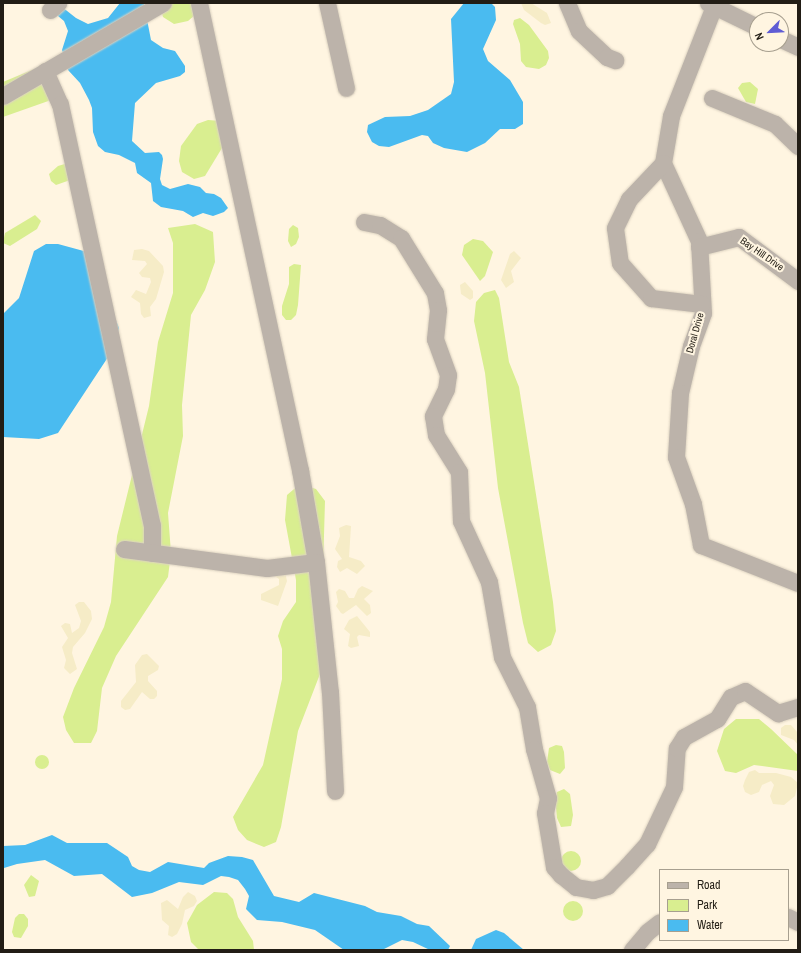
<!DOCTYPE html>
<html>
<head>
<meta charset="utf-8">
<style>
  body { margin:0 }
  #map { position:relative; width:801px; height:953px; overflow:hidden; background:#fff5e1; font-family:"Archivo Narrow",sans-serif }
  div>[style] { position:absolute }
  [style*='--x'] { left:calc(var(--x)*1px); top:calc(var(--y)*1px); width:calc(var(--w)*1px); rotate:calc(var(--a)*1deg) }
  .green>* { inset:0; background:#d9ee90 }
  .round { border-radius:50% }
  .sand>* { inset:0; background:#f6ecc7 }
  .water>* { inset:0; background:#4abbf0 }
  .roads { filter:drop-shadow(0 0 1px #dcd2c0) drop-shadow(0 0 1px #dcd2c0) }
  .minor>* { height:17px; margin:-8.5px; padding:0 8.5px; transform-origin:8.5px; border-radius:8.5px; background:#bcb3aa }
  span { translate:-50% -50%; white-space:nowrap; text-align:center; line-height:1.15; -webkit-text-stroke:4px #fff5e1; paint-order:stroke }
  .street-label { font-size:10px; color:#221d15 }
  .frame { position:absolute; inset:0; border:4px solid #221d15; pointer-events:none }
  .legend { position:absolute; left:659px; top:869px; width:130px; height:72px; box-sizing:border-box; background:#fff5e1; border:1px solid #a79f8f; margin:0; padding:5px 7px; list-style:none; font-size:12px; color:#221d15 }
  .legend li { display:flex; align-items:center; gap:8px; height:20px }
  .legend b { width:20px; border:1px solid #a79f8f }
  .north { position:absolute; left:749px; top:12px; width:40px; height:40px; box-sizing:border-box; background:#fff5e1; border:1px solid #a79f8f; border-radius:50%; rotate:246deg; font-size:11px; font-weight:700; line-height:16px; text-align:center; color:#221d15 }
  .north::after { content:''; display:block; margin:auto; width:14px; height:18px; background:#5f5cd4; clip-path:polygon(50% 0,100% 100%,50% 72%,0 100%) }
</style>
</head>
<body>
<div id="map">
  <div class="green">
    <i style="clip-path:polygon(159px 3px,209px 3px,188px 21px,174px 24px,163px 17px)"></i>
    <i style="clip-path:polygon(520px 18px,529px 25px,548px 51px,549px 58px,546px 65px,539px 69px,526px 67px,521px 61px,520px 44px,513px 24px,514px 20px)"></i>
    <i style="clip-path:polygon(34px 69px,54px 99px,3px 117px,3px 82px)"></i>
    <i style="clip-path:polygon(750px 82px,758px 89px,755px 104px,746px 102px,738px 88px,742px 83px)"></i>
    <i style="clip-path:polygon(208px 120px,221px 121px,222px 148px,205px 176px,194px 179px,182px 172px,179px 161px,181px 146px,197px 124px)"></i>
    <i style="clip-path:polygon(68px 163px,76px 178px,56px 185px,51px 181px,49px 174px,58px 166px)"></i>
    <i style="clip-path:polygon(35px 215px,41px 221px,37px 229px,10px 246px,3px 243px,5px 233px)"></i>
    <i style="clip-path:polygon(195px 224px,213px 232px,215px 262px,205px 290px,191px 315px,182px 405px,183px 436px,168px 513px,171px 553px,168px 577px,116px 656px,102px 688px,97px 731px,91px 743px,74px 743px,66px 730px,63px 717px,74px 688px,104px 627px,111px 602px,117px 536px,149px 406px,158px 342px,173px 293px,173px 243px,168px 228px)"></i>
    <i style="clip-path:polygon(293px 225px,298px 228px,299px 237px,296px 244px,291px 247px,288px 241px,289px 229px)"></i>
    <i style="clip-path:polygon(473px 239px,483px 241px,493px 252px,485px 276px,480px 281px,462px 255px,464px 245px)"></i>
    <i style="clip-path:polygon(294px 264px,301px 265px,298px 305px,296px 315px,291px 320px,286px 320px,282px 315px,282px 306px,289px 284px,289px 267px)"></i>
    <i style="clip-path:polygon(495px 290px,499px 298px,509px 362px,519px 387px,553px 602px,556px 631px,551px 645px,538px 652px,528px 643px,523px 623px,498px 488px,485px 373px,474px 321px,476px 302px,484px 293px)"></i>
    <i style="clip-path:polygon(300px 484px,316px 489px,325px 501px,320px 674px,298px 731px,281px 827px,276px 842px,264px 847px,247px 840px,238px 830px,233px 817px,263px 765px,282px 679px,282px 649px,278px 636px,283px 621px,296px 602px,296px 580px,285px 520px,287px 495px)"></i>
    <i style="clip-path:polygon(736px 719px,759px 719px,771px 729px,798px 755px,798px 771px,754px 765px,736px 773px,725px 771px,717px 751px,724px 729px)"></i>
    <i style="clip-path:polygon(556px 745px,562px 746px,564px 752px,565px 768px,560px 774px,550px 770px,547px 762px,549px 748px)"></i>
    <i class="round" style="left:35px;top:755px;width:14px;height:14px"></i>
    <i style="clip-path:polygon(564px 789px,570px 794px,573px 815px,571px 826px,561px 827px,557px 818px,555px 799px,557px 792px)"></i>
    <i class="round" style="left:561px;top:851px;width:20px;height:20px"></i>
    <i style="clip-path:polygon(31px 875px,39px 881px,35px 896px,29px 897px,24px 885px)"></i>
    <i style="clip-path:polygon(214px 892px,227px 893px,233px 899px,238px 917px,253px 941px,254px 950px,199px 950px,191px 942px,187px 923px,197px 905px)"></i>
    <i class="round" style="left:563px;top:901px;width:20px;height:20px"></i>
    <i style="clip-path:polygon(19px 914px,24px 914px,28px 919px,28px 926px,21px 938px,14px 937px,12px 932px,15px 918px)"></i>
  </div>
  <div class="sand">
    <i style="clip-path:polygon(521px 3px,531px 3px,547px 13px,551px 23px,545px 25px,541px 23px,524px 10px)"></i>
    <i style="clip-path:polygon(142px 249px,149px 251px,163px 266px,164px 272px,156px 299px,150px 307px,151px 316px,144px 318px,141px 314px,140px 303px,131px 297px,136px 290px,146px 294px,151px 282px,150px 278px,142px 277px,139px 273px,147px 264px,145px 261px,132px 260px,134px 250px)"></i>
    <i style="clip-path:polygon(514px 251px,521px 258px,511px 271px,514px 282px,506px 288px,501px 280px,510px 254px)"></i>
    <i style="clip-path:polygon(465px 282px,473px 291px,473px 298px,470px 300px,461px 294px,460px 285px)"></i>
    <i style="clip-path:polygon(346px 525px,351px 526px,349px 557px,361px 561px,365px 566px,357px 574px,347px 568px,340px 572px,337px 567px,338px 561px,342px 559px,335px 549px,340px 536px,339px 528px)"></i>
    <i style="clip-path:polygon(285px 572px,287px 581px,278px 606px,261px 600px,261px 594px,279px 585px,279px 579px,270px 573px)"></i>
    <i style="clip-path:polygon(362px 586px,373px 591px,364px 599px,370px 605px,371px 613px,367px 616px,356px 605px,343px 614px,341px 613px,336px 606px,338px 602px,336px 592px,339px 589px,345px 591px,349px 598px,354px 598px,358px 589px)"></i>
    <i style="clip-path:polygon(79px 602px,84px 602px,91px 611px,92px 619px,85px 633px,73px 647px,72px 653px,77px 669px,70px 674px,64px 668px,66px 660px,62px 647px,68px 638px,61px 626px,65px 623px,70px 624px,72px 633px,79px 628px,81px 621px,75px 605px)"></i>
    <i style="clip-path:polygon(357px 616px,370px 632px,370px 637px,359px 635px,357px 637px,359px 646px,351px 648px,348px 646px,350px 634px,344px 629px,349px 620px)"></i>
    <i style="clip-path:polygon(147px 654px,159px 666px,158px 670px,148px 676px,148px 681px,157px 691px,157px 696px,154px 699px,150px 699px,142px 692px,130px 709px,125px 710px,121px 707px,121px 701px,136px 682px,135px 665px,142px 655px)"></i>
    <i style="clip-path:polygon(785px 725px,791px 725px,798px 733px,798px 745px,794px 740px,781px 735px,781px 728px)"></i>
    <i style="clip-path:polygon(755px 770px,759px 773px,776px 773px,791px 777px,798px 783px,795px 796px,784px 805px,773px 804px,770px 796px,774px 785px,771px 781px,762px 785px,759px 792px,751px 795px,745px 792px,743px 786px,745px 780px,749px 772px)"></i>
    <i style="clip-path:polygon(188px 892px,195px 896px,197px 901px,194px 906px,185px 910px,182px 924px,177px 934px,172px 937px,168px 935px,169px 926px,162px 920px,161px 903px,167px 900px,178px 909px,183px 897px)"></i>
  </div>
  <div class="water">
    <i style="clip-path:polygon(57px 3px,76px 18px,88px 24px,108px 18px,120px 3px,144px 4px,151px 40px,163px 48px,175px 51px,185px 66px,185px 72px,180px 76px,156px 83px,135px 103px,132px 141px,145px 153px,159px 152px,162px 155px,163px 159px,160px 179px,162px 185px,170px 189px,188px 184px,200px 187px,206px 193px,214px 194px,221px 198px,228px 208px,224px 212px,213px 216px,203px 213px,193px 217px,183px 211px,161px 207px,153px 201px,151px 183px,137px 173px,135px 163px,119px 155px,105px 152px,98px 146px,93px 132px,92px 108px,89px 100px,80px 83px,68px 70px,62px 50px,68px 31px,64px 21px,58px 16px)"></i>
    <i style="clip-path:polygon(464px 3px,491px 3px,495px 7px,496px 20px,483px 49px,488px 61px,510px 80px,523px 102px,523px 124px,515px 129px,500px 129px,485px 143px,467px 152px,444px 148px,433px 143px,428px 136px,422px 135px,389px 147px,379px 146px,372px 142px,367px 132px,368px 125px,385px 117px,410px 116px,428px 110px,451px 94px,454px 82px,451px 19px)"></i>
    <i style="clip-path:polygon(46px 244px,58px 244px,91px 253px,119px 328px,116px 345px,58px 433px,39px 439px,3px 437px,3px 314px,19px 298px,34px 251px)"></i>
    <i style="clip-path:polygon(52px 835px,67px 843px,107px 843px,128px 857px,132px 866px,139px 870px,150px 872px,168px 862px,204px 868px,209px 863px,228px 856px,242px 857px,253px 860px,274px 896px,299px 902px,314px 893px,365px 906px,377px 912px,401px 916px,417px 924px,429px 926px,450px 946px,448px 950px,430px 950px,413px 942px,402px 940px,382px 950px,344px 950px,315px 930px,282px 922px,257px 920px,246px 909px,249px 896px,245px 889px,238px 880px,229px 877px,221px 876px,203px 885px,179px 882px,152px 893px,132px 897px,102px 874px,74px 876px,45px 860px,17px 864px,4px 868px,3px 871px,3px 846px,25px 845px)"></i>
    <i style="clip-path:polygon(496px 930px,504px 933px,524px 950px,471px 950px,476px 939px)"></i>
  </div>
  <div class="roads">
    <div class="minor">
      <i style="--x:199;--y:3;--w:478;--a:77.8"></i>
      <i style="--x:300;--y:470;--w:93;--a:80.1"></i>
      <i style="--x:316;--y:562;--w:131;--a:83.9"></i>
      <i style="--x:330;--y:692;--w:99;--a:87.1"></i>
      <i style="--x:327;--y:3;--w:87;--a:77.4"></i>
      <i style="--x:567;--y:3;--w:30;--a:67"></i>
      <i style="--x:579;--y:31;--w:38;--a:43"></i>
      <i style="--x:607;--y:57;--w:9;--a:21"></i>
      <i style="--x:708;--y:3;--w:55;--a:26.1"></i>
      <i style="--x:714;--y:6;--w:118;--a:111.4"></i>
      <i style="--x:671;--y:116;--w:48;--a:99.7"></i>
      <i style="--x:663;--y:163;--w:86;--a:65.2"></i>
      <i style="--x:699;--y:241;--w:72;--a:86.8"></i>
      <i style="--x:703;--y:313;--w:35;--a:110"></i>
      <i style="--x:691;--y:346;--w:48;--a:103.2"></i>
      <i style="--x:680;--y:393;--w:64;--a:93.6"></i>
      <i style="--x:676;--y:457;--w:50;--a:70.1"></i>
      <i style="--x:693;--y:504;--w:42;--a:79"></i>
      <i style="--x:701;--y:545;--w:104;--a:21.4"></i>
      <i style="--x:50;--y:10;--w:11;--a:-41"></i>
      <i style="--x:781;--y:39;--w:19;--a:25"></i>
      <i style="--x:45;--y:71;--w:36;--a:66"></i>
      <i style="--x:60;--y:104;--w:431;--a:77.7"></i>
      <i style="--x:152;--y:525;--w:28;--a:90"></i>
      <i style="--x:3;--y:96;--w:185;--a:-30.2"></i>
      <i style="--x:712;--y:98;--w:68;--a:22.4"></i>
      <i style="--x:775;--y:124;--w:32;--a:44"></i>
      <i style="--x:663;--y:163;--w:50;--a:133.4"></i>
      <i style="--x:629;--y:199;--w:32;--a:116"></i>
      <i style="--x:615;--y:228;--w:35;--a:82"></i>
      <i style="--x:620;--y:263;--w:47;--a:48.5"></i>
      <i style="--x:651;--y:298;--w:51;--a:6.7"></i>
      <i style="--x:364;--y:222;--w:16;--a:11"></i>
      <i style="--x:380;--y:225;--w:25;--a:32"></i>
      <i style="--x:401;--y:238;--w:65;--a:58.3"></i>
      <i style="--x:435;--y:293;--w:17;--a:80"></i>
      <i style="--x:438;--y:310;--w:29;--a:96"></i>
      <i style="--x:435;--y:339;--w:38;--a:70"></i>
      <i style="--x:448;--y:375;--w:14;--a:98"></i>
      <i style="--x:446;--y:389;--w:30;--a:116"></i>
      <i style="--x:433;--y:416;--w:19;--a:81"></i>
      <i style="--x:436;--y:435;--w:44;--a:58.1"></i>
      <i style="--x:459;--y:472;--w:49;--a:87.7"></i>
      <i style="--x:461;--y:521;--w:67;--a:65.3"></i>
      <i style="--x:489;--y:582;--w:76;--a:80.2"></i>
      <i style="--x:502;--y:657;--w:56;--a:63.4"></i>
      <i style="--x:527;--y:707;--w:43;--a:80.5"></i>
      <i style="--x:534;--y:749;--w:51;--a:74.1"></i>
      <i style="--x:548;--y:798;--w:15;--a:101"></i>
      <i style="--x:545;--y:813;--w:55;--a:80.5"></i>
      <i style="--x:554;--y:867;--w:11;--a:49"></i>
      <i style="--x:561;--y:875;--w:19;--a:39"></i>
      <i style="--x:576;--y:887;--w:17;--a:10"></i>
      <i style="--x:593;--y:890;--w:15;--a:-16"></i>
      <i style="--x:607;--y:886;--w:28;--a:-45"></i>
      <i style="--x:627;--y:866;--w:30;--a:-48"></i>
      <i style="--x:647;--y:844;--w:63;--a:-64.7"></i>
      <i style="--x:674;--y:787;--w:39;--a:-86"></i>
      <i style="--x:677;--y:748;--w:13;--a:-58"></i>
      <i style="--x:684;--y:737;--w:38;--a:-29"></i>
      <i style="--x:717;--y:719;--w:26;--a:-58"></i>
      <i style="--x:731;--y:697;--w:15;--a:-23"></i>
      <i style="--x:745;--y:691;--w:40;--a:34"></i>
      <i style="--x:778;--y:713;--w:21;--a:-17"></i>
      <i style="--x:699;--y:247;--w:41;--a:-14"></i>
      <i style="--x:739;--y:237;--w:74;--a:36.7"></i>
      <i style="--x:124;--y:549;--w:144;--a:7.6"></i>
      <i style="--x:267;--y:568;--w:49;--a:-7"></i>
      <i style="--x:788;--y:917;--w:11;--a:27"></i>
      <i style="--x:632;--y:950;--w:23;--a:-50"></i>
      <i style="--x:647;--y:932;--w:16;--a:-38"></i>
    </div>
  </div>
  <div class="street-label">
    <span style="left:762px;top:254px;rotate:35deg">Bay Hill Drive</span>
    <span style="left:695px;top:333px;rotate:-74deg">Doral Drive</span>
  </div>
  <div class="frame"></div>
  <ul class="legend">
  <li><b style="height:5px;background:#bcb3aa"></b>Road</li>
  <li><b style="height:11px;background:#d9ee90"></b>Park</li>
  <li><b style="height:11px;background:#4abbf0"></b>Water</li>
  </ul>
  <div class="north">N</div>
</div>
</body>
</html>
